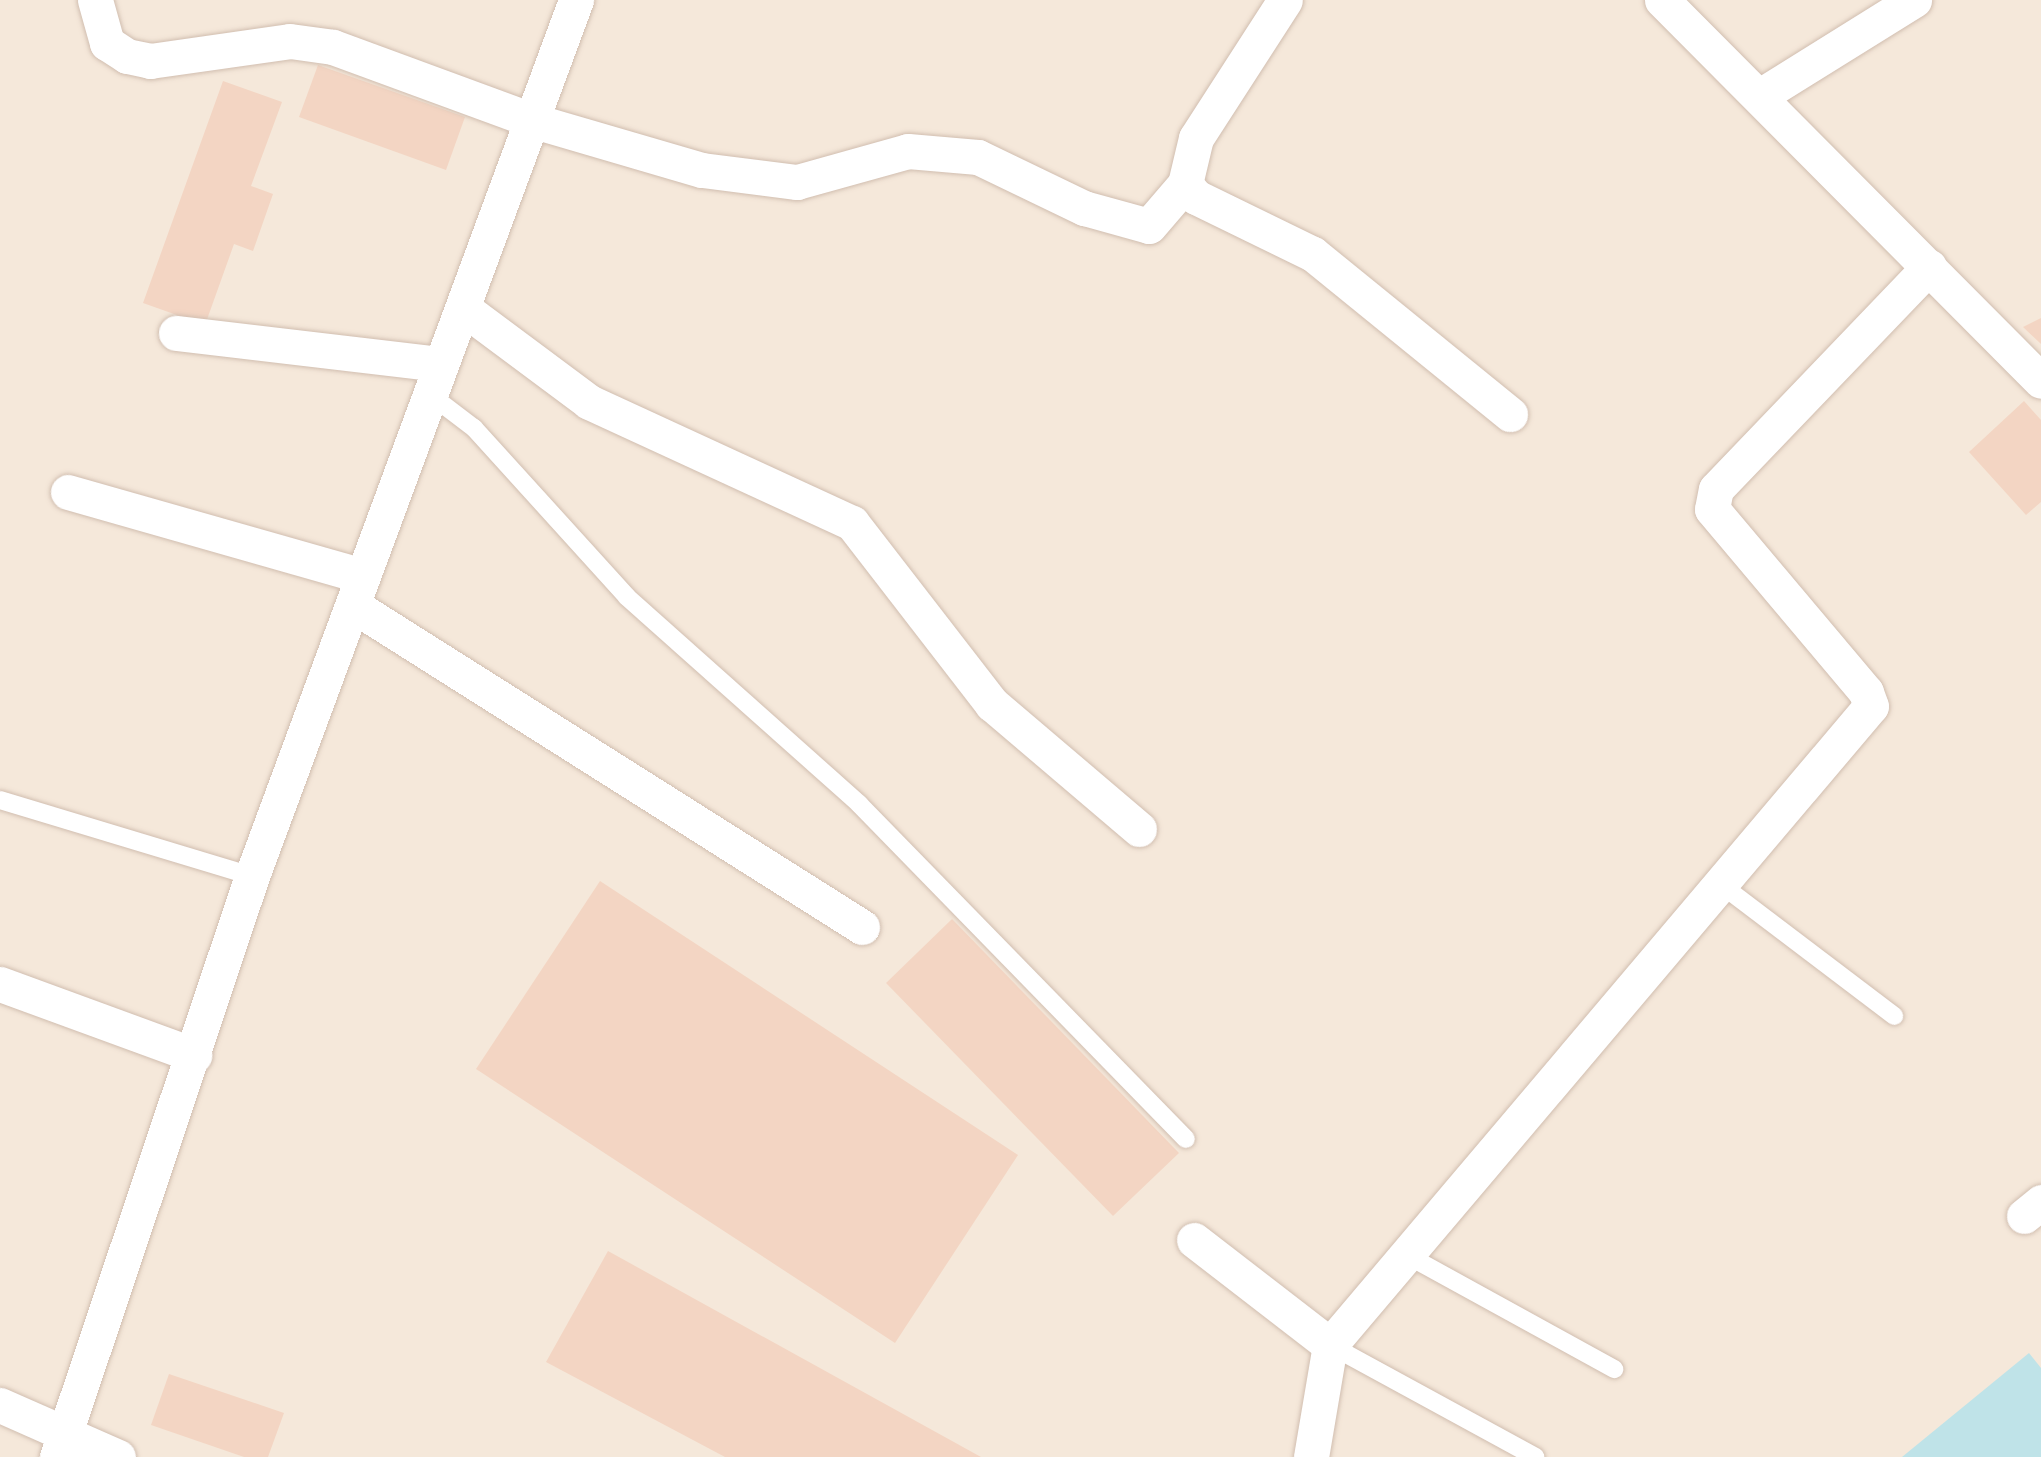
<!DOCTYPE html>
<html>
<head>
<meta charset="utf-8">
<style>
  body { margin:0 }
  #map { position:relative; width:2041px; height:1457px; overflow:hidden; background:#fdf6ec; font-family:"Noto Sans",sans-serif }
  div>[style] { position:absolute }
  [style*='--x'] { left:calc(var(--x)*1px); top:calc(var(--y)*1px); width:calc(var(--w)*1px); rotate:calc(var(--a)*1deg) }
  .residential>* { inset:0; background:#f5e8da }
  .water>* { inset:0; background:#bfe3e8 }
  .building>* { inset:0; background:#f3d5c3 }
  .roads { filter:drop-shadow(0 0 2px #d1beb0) drop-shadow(0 0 2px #d1beb0) }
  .service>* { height:18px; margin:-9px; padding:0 9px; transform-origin:9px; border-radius:9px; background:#fff }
  .minor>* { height:35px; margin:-17.5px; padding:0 17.5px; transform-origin:17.5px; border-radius:17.5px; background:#fff }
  span { translate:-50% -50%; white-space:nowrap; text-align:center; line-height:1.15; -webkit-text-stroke:10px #fffaf3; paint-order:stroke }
</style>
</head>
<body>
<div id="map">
  <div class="residential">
    <i style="clip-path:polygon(0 0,2041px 0,2041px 1457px,0 1457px)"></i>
  </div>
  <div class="water">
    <i style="clip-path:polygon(2029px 1353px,2041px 1368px,2041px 1457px,1902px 1457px)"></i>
  </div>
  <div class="building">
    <i style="clip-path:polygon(318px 65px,465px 117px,446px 170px,299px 117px)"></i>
    <i style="clip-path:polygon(223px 81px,282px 102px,251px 186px,273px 194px,253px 251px,234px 244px,205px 325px,143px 303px)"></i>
    <i style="clip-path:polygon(2041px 318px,2041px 344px,2023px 327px)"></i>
    <i style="clip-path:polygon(2024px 401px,2041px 420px,2041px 502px,2026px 515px,1969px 452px)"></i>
    <i style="clip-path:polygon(600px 881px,1018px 1155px,895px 1343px,476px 1069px)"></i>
    <i style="clip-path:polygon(952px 919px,1179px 1153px,1113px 1216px,886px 983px)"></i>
    <i style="clip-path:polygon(608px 1251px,981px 1457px,725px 1457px,546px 1362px)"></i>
    <i style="clip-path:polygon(169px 1374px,284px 1413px,268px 1457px,244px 1457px,151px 1425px)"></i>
  </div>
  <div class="roads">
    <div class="service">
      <i style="--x:428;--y:393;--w:58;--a:37.3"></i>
      <i style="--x:474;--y:428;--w:228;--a:47.8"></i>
      <i style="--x:627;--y:597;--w:311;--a:41.7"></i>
      <i style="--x:859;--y:804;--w:468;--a:45.7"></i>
      <i style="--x:0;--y:800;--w:263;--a:16.8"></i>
      <i style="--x:1723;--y:886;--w:215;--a:37.2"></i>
      <i style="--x:1405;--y:1254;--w:239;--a:28.8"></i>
      <i style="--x:1330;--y:1345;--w:234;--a:28.6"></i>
    </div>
    <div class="minor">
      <i style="--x:95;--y:0;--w:45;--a:74.4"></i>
      <i style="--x:107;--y:43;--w:24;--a:33"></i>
      <i style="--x:127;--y:56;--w:24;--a:12"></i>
      <i style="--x:150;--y:61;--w:141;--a:-8.1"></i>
      <i style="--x:290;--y:41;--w:43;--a:7.9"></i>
      <i style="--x:333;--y:47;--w:214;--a:20.2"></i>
      <i style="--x:534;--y:121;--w:175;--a:16.3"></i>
      <i style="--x:702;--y:170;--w:96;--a:7.2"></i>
      <i style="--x:797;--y:182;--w:115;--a:-15.6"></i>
      <i style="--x:908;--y:151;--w:70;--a:4.9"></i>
      <i style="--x:978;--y:157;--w:118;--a:25.7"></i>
      <i style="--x:1084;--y:208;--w:67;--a:15.5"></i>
      <i style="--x:1149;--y:226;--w:55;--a:-49.4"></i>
      <i style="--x:1185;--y:184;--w:47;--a:-76.6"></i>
      <i style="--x:1196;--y:138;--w:164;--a:-57.2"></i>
      <i style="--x:1662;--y:0;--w:537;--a:45.15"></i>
      <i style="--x:1763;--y:94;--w:178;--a:-31.9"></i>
      <i style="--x:1185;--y:184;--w:17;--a:50"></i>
      <i style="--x:1196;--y:197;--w:130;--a:26"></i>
      <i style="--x:1313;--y:254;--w:254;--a:39.1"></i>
      <i style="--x:463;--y:308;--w:157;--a:36.7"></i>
      <i style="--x:589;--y:402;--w:289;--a:24.7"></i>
      <i style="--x:852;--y:523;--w:229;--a:52.3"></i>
      <i style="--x:992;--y:704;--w:193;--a:40.4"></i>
      <i style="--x:176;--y:333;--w:264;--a:6.7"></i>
      <i style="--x:68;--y:492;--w:306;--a:15.9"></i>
      <i style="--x:354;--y:606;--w:601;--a:32.29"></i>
      <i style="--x:0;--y:984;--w:207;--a:20.1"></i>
      <i style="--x:2024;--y:1216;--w:22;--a:-39"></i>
      <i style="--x:1194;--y:1240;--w:172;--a:37.7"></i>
      <i style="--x:0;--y:1405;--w:129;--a:23.8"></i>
      <i style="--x:57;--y:1457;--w:613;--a:-71.45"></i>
      <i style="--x:252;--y:876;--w:934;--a:-69.7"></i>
      <i style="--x:1311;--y:1457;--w:114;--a:-80.4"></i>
      <i style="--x:1330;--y:1345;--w:837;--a:-49.75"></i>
      <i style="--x:1871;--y:706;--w:15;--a:-110"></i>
      <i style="--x:1866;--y:692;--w:239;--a:-130.1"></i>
      <i style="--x:1712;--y:509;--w:20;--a:-79"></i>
      <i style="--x:1716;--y:489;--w:308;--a:-46.2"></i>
    </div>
  </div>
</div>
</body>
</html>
